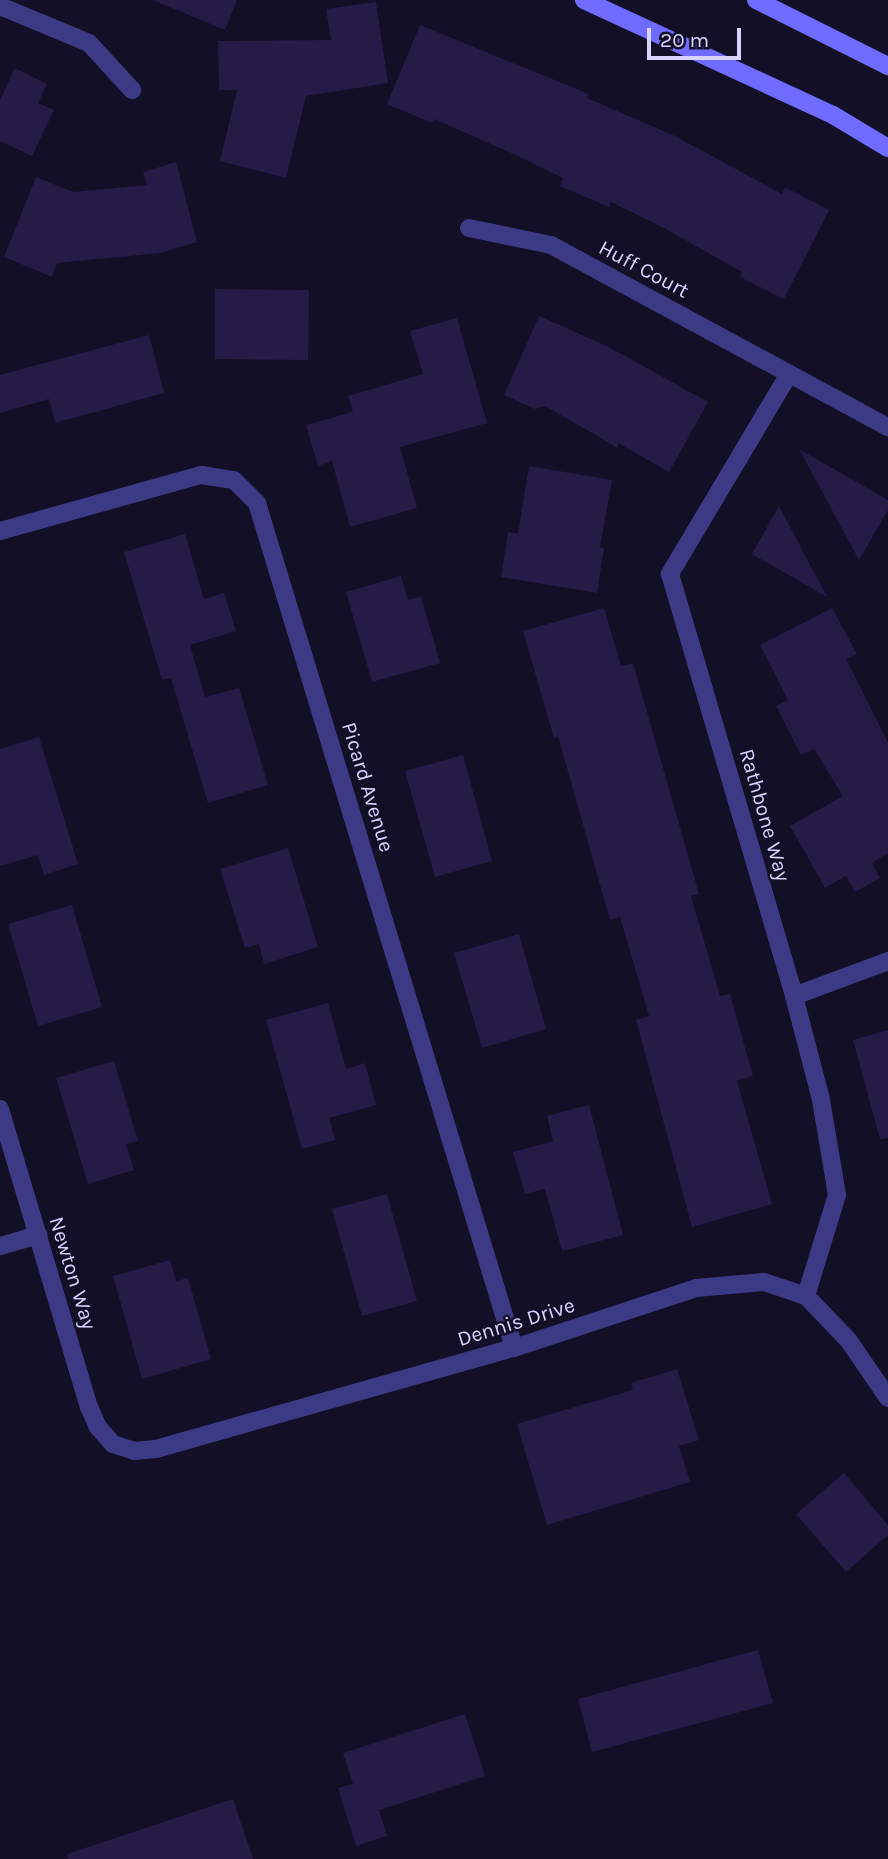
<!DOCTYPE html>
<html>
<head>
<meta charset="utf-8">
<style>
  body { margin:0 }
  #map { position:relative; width:888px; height:1859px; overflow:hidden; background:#130f26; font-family:Karla,sans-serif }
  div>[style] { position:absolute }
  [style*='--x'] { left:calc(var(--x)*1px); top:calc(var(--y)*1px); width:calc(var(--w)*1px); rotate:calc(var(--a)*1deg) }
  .building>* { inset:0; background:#241b47 }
  .minor>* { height:18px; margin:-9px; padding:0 9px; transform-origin:9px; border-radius:9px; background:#3d3a85 }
  .secondary>* { height:18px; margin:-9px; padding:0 9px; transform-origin:9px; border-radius:9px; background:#6f6bff }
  span { translate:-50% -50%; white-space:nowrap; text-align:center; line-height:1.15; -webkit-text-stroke:5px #130f26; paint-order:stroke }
  .street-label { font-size:21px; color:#d9d4ff }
  .scale { position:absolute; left:647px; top:28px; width:94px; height:32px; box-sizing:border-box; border:4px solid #d9d4ff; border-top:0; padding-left:9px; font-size:21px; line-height:24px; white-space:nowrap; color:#d9d4ff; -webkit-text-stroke:5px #130f26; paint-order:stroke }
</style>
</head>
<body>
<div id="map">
  <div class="building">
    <i style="clip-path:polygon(153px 0,237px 0,225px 30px)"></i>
    <i style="clip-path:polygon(376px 2px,388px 83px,306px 96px,286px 178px,220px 161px,237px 90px,219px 90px,218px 41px,331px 40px,326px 9px)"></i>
    <i style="clip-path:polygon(420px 25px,589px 94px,587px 98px,675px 136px,782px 194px,785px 187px,829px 210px,784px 299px,740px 277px,742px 272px,666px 229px,611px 202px,609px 207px,560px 186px,563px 178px,507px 151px,434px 119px,432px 123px,387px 104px)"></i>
    <i style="clip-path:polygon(15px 68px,47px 84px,38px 103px,54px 110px,32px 156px,0 141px,0 100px)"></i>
    <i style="clip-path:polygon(176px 162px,197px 242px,160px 253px,57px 263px,52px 277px,4px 257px,36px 177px,73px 192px,147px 185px,143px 172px)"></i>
    <i style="clip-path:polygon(215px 289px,309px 290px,308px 360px,215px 359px)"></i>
    <i style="clip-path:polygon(539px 316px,609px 347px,708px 402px,669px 472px,618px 443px,618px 448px,545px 406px,535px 409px,504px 395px)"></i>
    <i style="clip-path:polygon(457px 318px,487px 423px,400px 447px,417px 508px,350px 527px,332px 461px,318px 466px,306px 425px,353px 412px,348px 396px,423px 374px,410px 331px)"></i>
    <i style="clip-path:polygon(149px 335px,164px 393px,55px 423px,49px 399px,0 413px,0 375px)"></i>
    <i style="clip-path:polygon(799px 449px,888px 500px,888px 510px,859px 560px)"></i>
    <i style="clip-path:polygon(529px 466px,612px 480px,600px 547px,604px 548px,597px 593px,501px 577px,508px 532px,518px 534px)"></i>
    <i style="clip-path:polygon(779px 506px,827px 597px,752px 554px)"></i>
    <i style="clip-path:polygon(185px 534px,204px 599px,224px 593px,236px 631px,190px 645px,205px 697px,239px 688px,268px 785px,208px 803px,171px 678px,162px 680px,124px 552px)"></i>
    <i style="clip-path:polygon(401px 576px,408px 600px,421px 596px,440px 663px,372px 682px,346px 592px)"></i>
    <i style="clip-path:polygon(604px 608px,621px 666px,633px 663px,699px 894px,691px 896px,720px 996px,730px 994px,753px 1076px,737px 1081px,772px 1204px,692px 1227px,636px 1020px,649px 1016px,620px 917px,610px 920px,558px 736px,554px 738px,523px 631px)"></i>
    <i style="clip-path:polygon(832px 608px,857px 654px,846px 659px,888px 743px,888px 853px,872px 863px,880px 878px,855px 892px,846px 876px,825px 888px,790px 826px,843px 796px,814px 749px,801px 755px,776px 706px,788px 700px,760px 645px)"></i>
    <i style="clip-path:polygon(39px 737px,78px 864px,44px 875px,38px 855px,0 866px,0 749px)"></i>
    <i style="clip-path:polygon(463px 755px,492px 861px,435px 877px,405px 771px)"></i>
    <i style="clip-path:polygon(288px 848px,318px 947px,264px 964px,259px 944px,245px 948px,220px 869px)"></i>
    <i style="clip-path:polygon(72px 905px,102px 1007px,38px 1026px,8px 924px)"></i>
    <i style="clip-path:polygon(519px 934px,546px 1029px,482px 1048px,454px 953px)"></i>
    <i style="clip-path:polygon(328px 1003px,346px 1069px,365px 1063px,376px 1105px,329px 1118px,335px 1140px,302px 1149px,266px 1020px)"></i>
    <i style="clip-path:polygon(888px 1030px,888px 1138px,880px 1139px,853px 1040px)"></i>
    <i style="clip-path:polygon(114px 1061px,138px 1141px,126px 1144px,134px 1170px,88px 1184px,56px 1078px)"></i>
    <i style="clip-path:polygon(589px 1105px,623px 1235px,562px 1251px,545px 1189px,525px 1194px,513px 1152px,553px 1141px,547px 1116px)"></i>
    <i style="clip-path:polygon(387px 1194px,417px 1301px,362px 1316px,332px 1209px)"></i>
    <i style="clip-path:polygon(170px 1260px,176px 1281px,188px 1278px,211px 1359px,142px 1379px,113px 1276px)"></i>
    <i style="clip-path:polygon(677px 1369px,699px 1440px,679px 1446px,690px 1482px,547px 1525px,517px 1424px,633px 1390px,631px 1383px)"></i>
    <i style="clip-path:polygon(844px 1473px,888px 1525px,888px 1535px,846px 1572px,796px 1514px)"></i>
    <i style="clip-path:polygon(758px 1650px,773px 1703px,592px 1752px,578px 1699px)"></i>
    <i style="clip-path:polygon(465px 1714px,485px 1776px,379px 1810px,387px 1836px,356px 1846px,338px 1788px,353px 1784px,343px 1753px)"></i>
    <i style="clip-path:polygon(233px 1799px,253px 1859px,68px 1859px,67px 1854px)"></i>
  </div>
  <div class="minor">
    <i style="--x:0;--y:6;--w:96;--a:22.6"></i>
    <i style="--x:89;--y:43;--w:64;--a:47.5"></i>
    <i style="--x:469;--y:228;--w:84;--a:11.7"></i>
    <i style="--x:551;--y:245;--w:383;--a:28.4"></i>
    <i style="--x:789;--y:374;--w:233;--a:120.8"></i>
    <i style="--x:670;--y:574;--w:440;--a:73.6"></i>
    <i style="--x:794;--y:996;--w:107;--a:75.4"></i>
    <i style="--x:821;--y:1100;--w:96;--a:80.4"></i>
    <i style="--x:837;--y:1195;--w:106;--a:107.1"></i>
    <i style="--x:0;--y:531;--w:209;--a:-15.6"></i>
    <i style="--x:201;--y:475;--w:33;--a:9"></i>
    <i style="--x:234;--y:480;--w:33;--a:45"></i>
    <i style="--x:257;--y:503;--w:883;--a:73.08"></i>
    <i style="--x:794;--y:996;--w:100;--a:-20.4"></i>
    <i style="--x:0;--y:1109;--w:311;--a:73.4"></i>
    <i style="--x:89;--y:1407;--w:22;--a:66"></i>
    <i style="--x:98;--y:1427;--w:23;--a:49"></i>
    <i style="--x:113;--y:1444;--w:22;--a:18"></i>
    <i style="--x:134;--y:1451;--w:22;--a:-5"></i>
    <i style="--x:156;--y:1449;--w:372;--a:-15.8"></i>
    <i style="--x:514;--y:1348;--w:192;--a:-18.2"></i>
    <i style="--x:696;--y:1288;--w:68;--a:-5"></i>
    <i style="--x:764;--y:1282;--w:44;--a:18.4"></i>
    <i style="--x:806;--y:1296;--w:62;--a:46.3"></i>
    <i style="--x:849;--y:1341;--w:69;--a:55.6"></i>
    <i style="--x:0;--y:1246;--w:40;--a:-16"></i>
  </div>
  <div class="secondary">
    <i style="--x:584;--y:0;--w:274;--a:24.8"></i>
    <i style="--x:833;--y:115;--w:64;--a:31"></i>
    <i style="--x:756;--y:0;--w:148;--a:26.6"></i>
  </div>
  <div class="street-label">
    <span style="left:644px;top:269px;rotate:28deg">Huff Court</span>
    <span style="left:368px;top:787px;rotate:73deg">Picard Avenue</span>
    <span style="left:765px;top:815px;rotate:74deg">Rathbone Way</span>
    <span style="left:73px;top:1273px;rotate:73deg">Newton Way</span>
    <span style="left:516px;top:1322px;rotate:-17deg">Dennis Drive</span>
  </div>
  <div class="scale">20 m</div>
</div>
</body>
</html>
